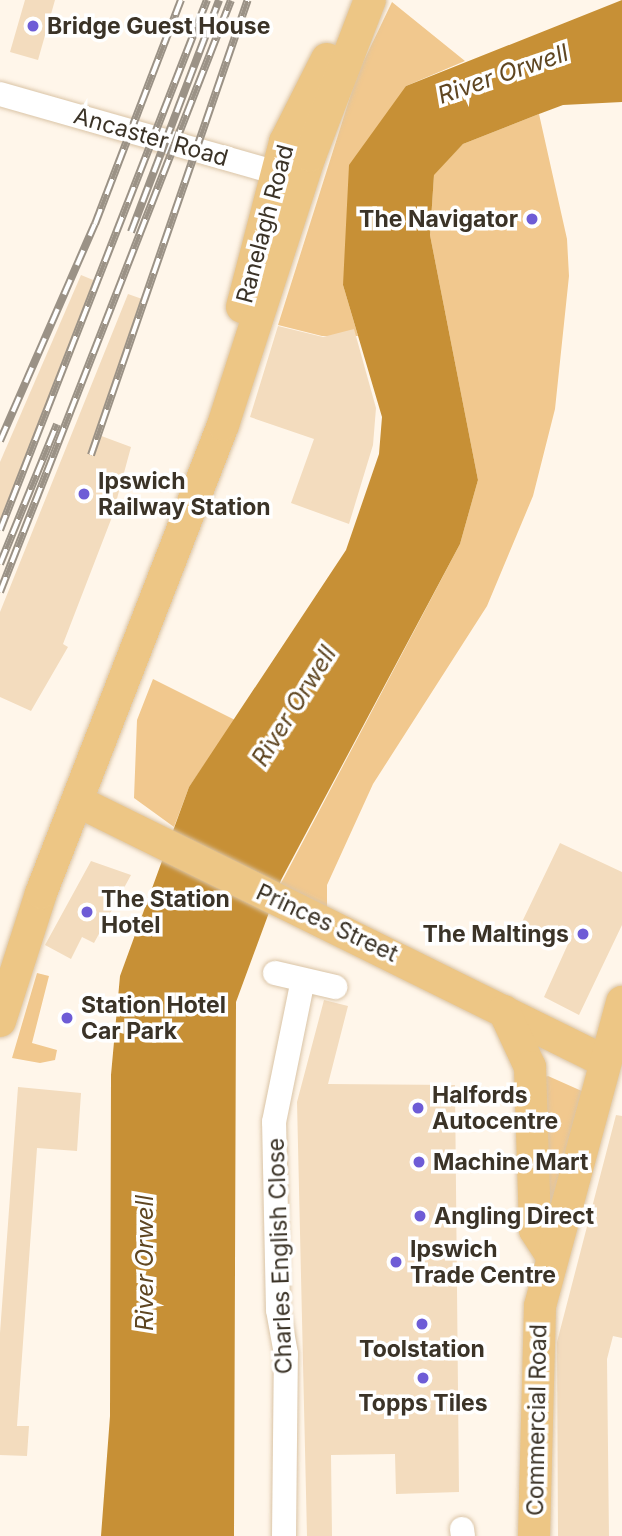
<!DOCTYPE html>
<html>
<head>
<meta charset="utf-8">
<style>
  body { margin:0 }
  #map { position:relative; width:622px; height:1536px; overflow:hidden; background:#fff6ea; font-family:Inter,sans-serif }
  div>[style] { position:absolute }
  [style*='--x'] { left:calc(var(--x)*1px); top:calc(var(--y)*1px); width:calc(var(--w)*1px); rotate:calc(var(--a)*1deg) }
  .green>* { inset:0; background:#f1c88e }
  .water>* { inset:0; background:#c79036 }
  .building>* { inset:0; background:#f3dcbe }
  .roads { filter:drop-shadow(0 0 2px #dac4a6) drop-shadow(0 0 2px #dac4a6) }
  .minor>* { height:24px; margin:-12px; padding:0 12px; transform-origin:12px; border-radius:12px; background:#fff }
  .major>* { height:32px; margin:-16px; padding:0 16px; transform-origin:16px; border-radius:16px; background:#edc685 }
  .rail>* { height:8px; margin-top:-4px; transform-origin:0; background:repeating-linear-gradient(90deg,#fff 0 16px,#9b9286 0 32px); box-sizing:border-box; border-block:2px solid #9b9286 }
  .dots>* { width:19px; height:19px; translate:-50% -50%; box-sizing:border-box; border:4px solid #fff; border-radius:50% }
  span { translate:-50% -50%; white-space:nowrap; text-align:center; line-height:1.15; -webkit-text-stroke:7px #fff; paint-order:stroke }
  .poi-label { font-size:23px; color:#3b3327; font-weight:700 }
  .left { translate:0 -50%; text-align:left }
  .right { translate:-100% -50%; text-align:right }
  .street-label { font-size:23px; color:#3b3327 }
  .water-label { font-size:24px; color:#5f4622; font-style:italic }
</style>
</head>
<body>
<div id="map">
  <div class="green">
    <i style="clip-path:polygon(392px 2px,465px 61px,406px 86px,343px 285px,358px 336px,322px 336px,278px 325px,357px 75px)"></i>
    <i style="clip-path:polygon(539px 114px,567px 239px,569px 276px,555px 409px,533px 496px,487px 606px,373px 784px,327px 885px,327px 922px,269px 906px,460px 544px,478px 480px,430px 235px,434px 174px,463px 144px)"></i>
    <i style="clip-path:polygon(153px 679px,235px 720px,189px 787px,174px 827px,134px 798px,137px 720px)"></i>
    <i style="clip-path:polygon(37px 973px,49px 976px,32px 1043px,57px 1050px,55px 1060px,40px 1063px,12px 1058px)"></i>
    <i style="clip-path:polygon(548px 1076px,584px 1092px,548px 1221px,540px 1079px)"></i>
  </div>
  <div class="water">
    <i style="clip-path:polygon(622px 0,622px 102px,563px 105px,539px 114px,463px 144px,434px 175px,430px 235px,478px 480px,460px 544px,281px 880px,236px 1002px,234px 1536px,101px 1536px,110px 1416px,111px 1075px,120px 976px,189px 787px,346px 550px,379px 454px,382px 417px,343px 285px,349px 165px,406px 86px)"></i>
  </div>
  <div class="building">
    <i style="clip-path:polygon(25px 0,55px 0,38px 60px,10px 52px)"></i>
    <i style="clip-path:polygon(81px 275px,98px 282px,0 524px,0 462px)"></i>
    <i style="clip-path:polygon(128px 294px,145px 300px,96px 434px,131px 447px,112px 517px,63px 644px,68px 647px,31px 711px,0 697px,0 612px)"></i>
    <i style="clip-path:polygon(278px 326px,323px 337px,354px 329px,376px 408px,373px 445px,349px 524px,291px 503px,314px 439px,250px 417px)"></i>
    <i style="clip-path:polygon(560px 843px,622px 872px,622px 925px,579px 1015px,544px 997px,568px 944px,522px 922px)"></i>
    <i style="clip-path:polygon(91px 861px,131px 875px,94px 943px,82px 937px,71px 959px,45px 945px)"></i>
    <i style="clip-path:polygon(324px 1000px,348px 1006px,328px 1084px,455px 1085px,459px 1492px,396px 1494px,395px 1454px,331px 1455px,332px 1536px,307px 1536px,297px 1102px)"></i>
    <i style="clip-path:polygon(18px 1087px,81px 1093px,77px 1151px,37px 1148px,17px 1426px,29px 1426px,27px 1456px,0 1455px,0 1333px)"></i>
    <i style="clip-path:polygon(616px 1115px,622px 1116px,622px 1338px,613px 1336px,607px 1359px,609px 1536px,558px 1536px,557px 1342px)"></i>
  </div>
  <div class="roads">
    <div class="minor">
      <i style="--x:0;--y:94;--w:304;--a:15.9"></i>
      <i style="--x:275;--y:973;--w:62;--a:13.1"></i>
      <i style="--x:462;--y:1529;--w:7;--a:82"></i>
      <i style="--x:284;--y:1536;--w:182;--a:-89.4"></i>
      <i style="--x:286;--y:1354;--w:45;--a:-100.3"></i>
      <i style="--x:278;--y:1310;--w:188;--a:-91.2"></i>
      <i style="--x:274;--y:1122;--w:145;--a:-78.5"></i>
    </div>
    <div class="major">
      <i style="--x:242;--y:307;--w:171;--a:-75.4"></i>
      <i style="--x:285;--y:142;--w:93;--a:-63.2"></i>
      <i style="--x:77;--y:801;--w:588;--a:26.26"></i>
      <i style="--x:504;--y:1011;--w:62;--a:65.1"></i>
      <i style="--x:530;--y:1067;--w:163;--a:88.2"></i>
      <i style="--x:535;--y:1230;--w:31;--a:57"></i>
      <i style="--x:0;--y:1021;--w:134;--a:-72.2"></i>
      <i style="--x:41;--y:893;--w:502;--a:-68.75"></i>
      <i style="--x:223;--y:425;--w:283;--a:-72.1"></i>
      <i style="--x:310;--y:156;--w:167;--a:-69"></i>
      <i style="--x:534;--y:1536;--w:230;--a:-88.5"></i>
      <i style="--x:540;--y:1306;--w:315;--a:-74.9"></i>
    </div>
  </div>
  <div class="rail">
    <i style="--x:131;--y:232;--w:248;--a:-69.2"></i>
    <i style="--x:0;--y:441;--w:237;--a:-66.4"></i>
    <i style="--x:95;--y:224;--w:240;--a:-69"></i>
    <i style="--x:91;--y:455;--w:481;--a:-71"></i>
    <i style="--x:0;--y:530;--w:569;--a:-68.67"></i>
    <i style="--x:0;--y:564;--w:151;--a:-67.8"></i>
    <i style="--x:0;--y:592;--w:635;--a:-68.68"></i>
  </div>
  <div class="dots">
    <i style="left:33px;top:26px;background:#6e5cd6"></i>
    <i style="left:532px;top:219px;background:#6e5cd6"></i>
    <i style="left:84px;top:494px;background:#6e5cd6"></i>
    <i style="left:87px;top:912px;background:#6e5cd6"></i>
    <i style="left:583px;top:934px;background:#6e5cd6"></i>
    <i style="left:67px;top:1018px;background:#6e5cd6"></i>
    <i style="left:418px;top:1108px;background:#6e5cd6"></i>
    <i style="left:419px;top:1162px;background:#6e5cd6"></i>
    <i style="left:420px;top:1216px;background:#6e5cd6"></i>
    <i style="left:396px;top:1262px;background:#6e5cd6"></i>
    <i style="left:422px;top:1324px;background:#6e5cd6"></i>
    <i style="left:423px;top:1378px;background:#6e5cd6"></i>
  </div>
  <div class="poi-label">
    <span class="left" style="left:47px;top:26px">Bridge Guest House</span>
    <span class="right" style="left:518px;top:219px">The Navigator</span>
    <span class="left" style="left:98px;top:494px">Ipswich<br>Railway Station</span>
    <span class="left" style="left:101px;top:912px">The Station<br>Hotel</span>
    <span class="right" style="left:569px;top:934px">The Maltings</span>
    <span class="left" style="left:81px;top:1018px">Station Hotel<br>Car Park</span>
    <span class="left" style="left:432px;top:1108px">Halfords<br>Autocentre</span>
    <span class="left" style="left:433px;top:1162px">Machine Mart</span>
    <span class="left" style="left:434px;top:1216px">Angling Direct</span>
    <span class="left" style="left:410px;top:1262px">Ipswich<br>Trade Centre</span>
    <span style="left:422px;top:1349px">Toolstation</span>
    <span style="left:423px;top:1403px">Topps Tiles</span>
  </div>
  <div class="street-label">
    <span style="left:151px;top:137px;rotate:16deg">Ancaster Road</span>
    <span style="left:265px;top:224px;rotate:-75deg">Ranelagh Road</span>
    <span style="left:327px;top:923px;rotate:25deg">Princes Street</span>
    <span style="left:280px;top:1256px;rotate:-92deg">Charles English Close</span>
    <span style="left:537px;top:1420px;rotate:-89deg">Commercial Road</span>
  </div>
  <div class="water-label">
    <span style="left:503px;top:74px;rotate:-19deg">River Orwell</span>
    <span style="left:294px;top:706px;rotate:-58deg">River Orwell</span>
    <span style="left:145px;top:1263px;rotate:-90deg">River Orwell</span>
  </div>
</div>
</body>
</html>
